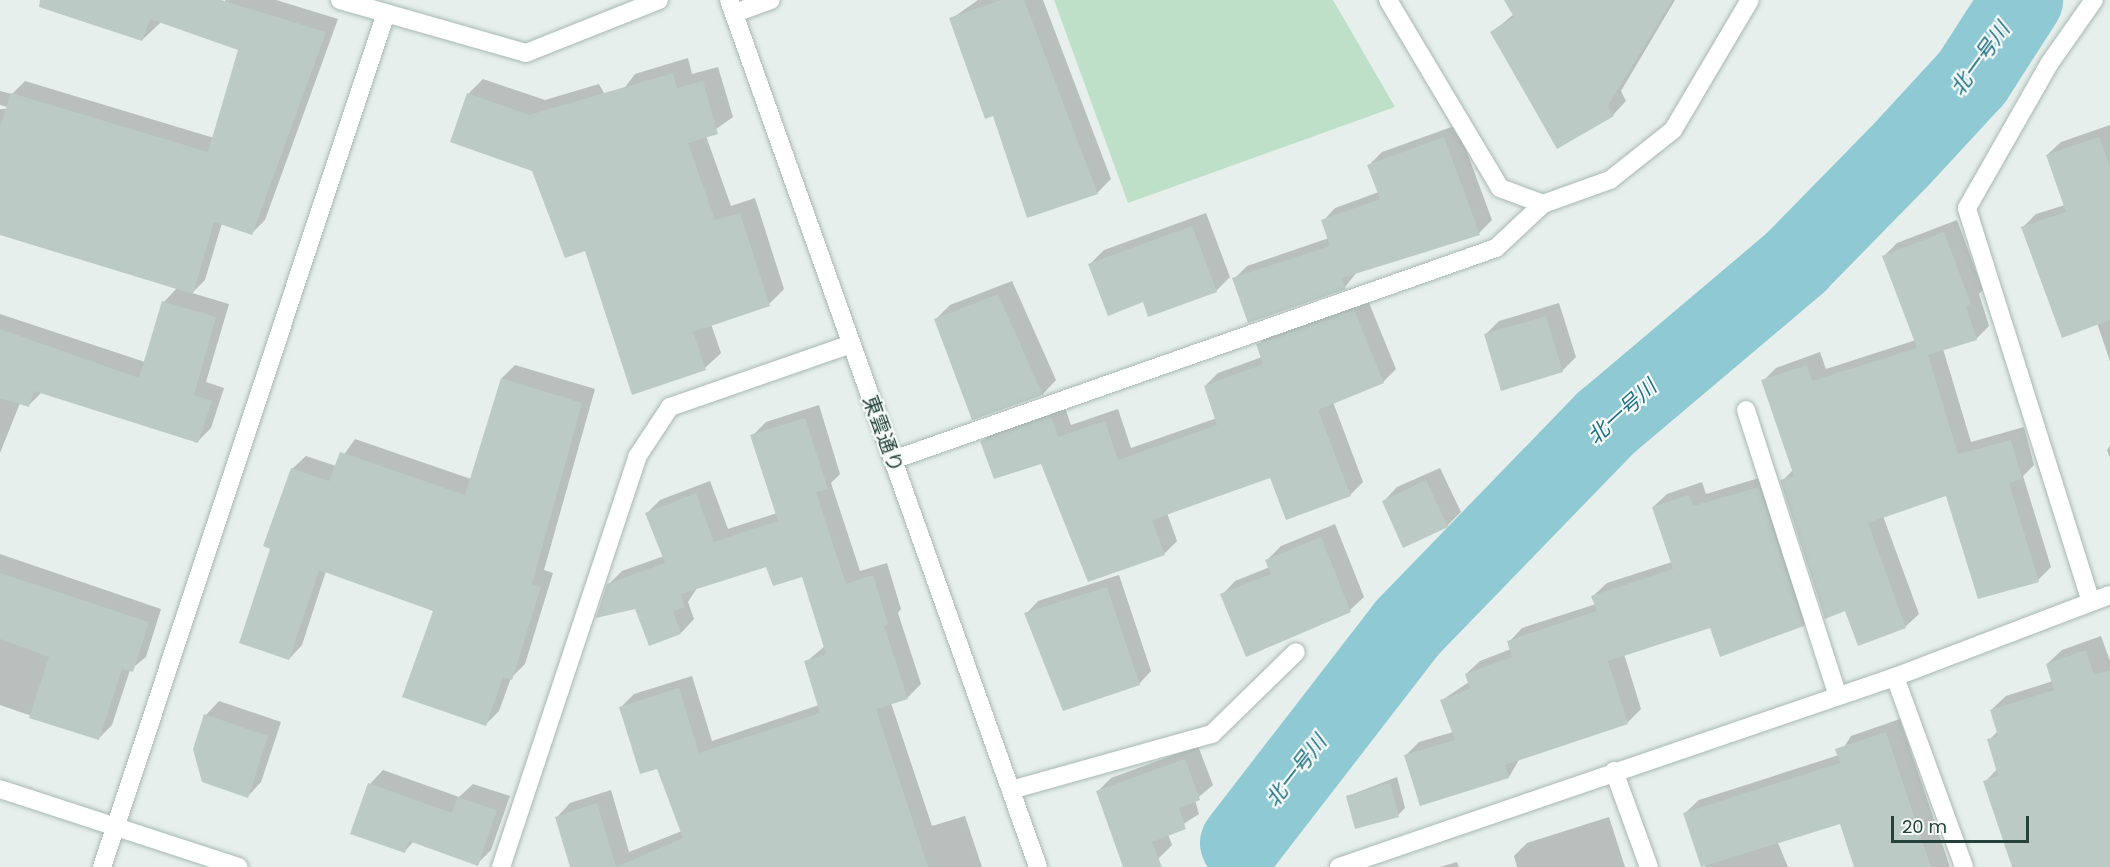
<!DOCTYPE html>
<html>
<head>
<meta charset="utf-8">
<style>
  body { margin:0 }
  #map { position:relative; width:2110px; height:867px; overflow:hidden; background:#e6efeb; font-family:Poppins,"Noto Sans JP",sans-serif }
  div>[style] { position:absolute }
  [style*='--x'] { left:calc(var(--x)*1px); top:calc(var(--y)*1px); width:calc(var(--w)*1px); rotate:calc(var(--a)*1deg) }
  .green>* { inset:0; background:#bfe0c8 }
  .shadow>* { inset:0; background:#0003 }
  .river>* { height:82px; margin:-41px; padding:0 41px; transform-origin:41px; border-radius:41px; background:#8ec9d4 }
  .building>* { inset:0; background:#bbcac4 }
  .roads { filter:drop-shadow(0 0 2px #a8b8b2) drop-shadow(0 0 2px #a8b8b2) }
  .service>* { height:18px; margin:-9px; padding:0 9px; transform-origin:9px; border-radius:9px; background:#fff }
  .minor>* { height:18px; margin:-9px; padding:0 9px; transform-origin:9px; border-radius:9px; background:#fff }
  .tertiary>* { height:18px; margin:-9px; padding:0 9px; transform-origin:9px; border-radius:9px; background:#fff }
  span { translate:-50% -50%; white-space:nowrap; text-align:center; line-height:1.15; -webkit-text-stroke:4.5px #f7fbf9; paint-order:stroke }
  .street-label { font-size:20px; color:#24423a }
  .water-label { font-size:21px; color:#1c6f80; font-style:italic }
  .scale { position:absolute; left:1891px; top:816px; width:138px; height:27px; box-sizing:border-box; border:3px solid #24423a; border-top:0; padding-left:8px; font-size:18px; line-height:21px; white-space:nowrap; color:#24423a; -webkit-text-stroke:4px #f7fbf9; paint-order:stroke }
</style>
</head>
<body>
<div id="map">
  <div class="green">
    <i style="clip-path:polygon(1054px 0,1333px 0,1395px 107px,1128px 203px)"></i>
  </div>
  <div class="shadow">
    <i style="clip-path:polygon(68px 0,178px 0,174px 10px,142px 40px)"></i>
    <i style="clip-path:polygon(225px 0,276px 0,338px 19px,265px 220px,252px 233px,222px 223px,205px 280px,192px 293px,229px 304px,206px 382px,224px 388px,211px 428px,197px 442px,42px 392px,28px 406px,20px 403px,0 453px,0 314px,145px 362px,164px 302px,177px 288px,0 234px,0 109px,14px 109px,0 105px,0 91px,12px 94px,25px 81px,214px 138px,239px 48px)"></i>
    <i style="clip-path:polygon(978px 0,1043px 0,1111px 179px,1097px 193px,994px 114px,951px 19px)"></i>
    <i style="clip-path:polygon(1506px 0,1675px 0,1621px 91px,1626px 101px,1613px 115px,1492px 32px,1514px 14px)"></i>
    <i style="clip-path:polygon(688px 58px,692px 74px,718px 67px,733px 117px,706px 136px,731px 206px,755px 198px,784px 289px,769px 304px,711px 324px,721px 353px,705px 368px,633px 393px,586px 249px,534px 170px,468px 94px,483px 79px,545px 100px,599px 84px,611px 106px,635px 74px)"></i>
    <i style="clip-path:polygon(1457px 125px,1492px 220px,1479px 233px,1357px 272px,1345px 287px,1234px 279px,1247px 266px,1329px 238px,1323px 221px,1335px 208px,1379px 192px,1369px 165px,1382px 152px)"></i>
    <i style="clip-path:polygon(2110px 125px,2110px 361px,2097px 323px,2023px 227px,2036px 214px,2065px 205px,2047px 155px,2061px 142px)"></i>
    <i style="clip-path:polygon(1206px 213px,1230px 277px,1216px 291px,1144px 301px,1090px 264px,1104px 250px)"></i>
    <i style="clip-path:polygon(1957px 220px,1983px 290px,1979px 294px,1989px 326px,1976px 339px,1943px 349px,1971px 442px,2024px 427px,2034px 465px,2023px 476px,2051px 567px,2038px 580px,1947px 494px,1883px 516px,1919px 614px,1905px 627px,1846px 609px,1782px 481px,1793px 470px,1763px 381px,1776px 368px,1820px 352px,1826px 369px,1916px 340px,1884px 256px,1897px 243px)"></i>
    <i style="clip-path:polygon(1012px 281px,1056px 380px,1043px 394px,973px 418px,936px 319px,950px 305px)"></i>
    <i style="clip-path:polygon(1367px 298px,1396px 369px,1383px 382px,1333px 402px,1363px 482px,1350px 495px,1271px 476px,1167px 513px,1177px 541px,1164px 554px,1042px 462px,982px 442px,995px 429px,1064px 405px,1071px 425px,1118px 409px,1131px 448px,1217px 418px,1205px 386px,1218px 373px,1262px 357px,1258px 345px,1271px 332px)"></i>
    <i style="clip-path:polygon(1559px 303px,1576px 357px,1562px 371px,1485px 335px,1499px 321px)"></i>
    <i style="clip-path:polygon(515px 365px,595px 389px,544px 570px,553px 573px,525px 664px,511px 678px,499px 711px,486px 724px,434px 610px,326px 571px,302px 645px,289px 659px,272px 548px,292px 469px,306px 456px,336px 466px,355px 439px,471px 479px,502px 378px)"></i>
    <i style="clip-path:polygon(819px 405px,840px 474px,831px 483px,860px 571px,887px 563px,901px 609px,898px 613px,921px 684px,907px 698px,891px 703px,932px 826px,965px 816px,982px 867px,573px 867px,557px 817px,570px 803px,611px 790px,629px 852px,682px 831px,658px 767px,620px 708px,634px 694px,692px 676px,712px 741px,819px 705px,806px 662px,825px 646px,803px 575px,767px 565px,697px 588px,688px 602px,694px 619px,681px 633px,608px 585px,622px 571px,664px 556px,647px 513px,660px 500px,710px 481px,728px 529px,777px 513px,752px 436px,766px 422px)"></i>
    <i style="clip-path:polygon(2110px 446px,2110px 458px,2107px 450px)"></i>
    <i style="clip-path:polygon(1440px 468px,1461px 512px,1447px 526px,1384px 501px,1397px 487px)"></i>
    <i style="clip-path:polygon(1772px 474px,1816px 612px,1803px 625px,1711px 626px,1624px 654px,1641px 709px,1627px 723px,1520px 758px,1509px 777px,1405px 756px,1419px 742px,1453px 732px,1442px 700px,1469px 682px,1466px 674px,1480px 661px,1511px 649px,1509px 642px,1522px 628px,1596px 604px,1593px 596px,1607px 583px,1672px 562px,1653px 507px,1667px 494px,1702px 482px,1706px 494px)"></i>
    <i style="clip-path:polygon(1335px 524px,1364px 597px,1350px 610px,1222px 595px,1235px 581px,1270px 567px,1267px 560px,1281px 546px)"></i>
    <i style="clip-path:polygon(0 554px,161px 609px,146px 657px,130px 670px,112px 725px,98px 739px,0 705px)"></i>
    <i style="clip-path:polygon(1119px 575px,1151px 671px,1139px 684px,1026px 614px,1038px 601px)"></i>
    <i style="clip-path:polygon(2101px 636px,2110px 661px,2110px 867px,2013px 867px,1985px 782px,1998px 768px,1989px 740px,1998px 731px,1991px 710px,2006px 696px,2053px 681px,2047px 664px,2062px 650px)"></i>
    <i style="clip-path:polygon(219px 701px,281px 722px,261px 782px,248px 796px,206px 715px)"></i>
    <i style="clip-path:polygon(1900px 719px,1950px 867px,1856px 867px,1841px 822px,1778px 843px,1788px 867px,1705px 867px,1685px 813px,1699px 800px,1839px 755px,1851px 736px)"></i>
    <i style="clip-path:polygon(1198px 746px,1213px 785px,1195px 800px,1199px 814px,1168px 834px,1172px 845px,1158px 859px,1125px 867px,1097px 792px,1111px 778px)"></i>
    <i style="clip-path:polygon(383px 770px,459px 797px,473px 784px,510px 796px,491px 850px,477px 864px,414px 841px,405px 851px,370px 784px)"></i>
    <i style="clip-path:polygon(1397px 777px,1405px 808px,1398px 815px,1348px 796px)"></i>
    <i style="clip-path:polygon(1609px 817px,1625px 867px,1517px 867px,1514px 856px,1527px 843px)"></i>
    <i style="clip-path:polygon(1457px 862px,1459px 867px,1440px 867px)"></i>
  </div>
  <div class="river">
    <i style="--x:1241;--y:843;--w:273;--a:-52.3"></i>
    <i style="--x:1408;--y:627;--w:286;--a:-45.9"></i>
    <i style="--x:1607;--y:422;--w:248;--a:-40.2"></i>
    <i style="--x:1796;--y:262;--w:147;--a:-45.6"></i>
    <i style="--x:1899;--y:157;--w:108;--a:-47.3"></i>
    <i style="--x:1972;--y:78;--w:93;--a:-57.3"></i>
  </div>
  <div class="building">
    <i style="clip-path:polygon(40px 0,221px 0,326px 32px,252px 235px,214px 222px,193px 294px,0 235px,0 127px,11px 93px,208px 152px,238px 50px,150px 19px,142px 41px,39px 7px)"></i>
    <i style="clip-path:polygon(1001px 0,1024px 0,1098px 194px,1027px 218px,993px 116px,985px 119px,949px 18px)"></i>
    <i style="clip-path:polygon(1504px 0,1672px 0,1608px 106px,1614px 116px,1557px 149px,1490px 32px,1514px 17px)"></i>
    <i style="clip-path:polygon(673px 73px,677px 88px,703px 81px,718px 134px,688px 143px,715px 220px,740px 213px,770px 306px,693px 332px,706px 370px,632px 395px,585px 251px,565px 258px,532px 171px,450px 142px,467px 93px,529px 115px)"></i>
    <i style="clip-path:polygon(1444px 137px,1480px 235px,1342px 278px,1346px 289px,1248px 323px,1232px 278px,1330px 246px,1321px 220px,1380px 199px,1367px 165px)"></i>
    <i style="clip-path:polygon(2099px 137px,2110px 167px,2110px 320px,2062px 338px,2021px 227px,2066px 212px,2046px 155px)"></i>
    <i style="clip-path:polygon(1192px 226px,1217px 292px,1148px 317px,1143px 302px,1108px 316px,1088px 264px)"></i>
    <i style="clip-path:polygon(1944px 232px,1971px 304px,1966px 306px,1977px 340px,1928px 355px,1958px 454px,2011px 440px,2022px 479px,2009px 483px,2039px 582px,1978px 599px,1946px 496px,1868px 523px,1906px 628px,1858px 646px,1845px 611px,1825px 619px,1780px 480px,1794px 476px,1761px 380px,1807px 365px,1812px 381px,1917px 348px,1882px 256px)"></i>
    <i style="clip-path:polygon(998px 294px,1043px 395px,972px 420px,934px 319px)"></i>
    <i style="clip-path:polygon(162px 301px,216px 317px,194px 395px,212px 401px,198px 443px,34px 391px,29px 407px,0 398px,0 329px,139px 378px)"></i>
    <i style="clip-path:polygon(1354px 310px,1384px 383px,1318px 410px,1351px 496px,1286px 520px,1270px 478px,1152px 520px,1165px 555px,1088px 582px,1041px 464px,994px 479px,980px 441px,1051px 416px,1058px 437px,1105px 421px,1118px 460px,1217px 425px,1204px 386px,1263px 364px,1256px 344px)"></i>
    <i style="clip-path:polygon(1546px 316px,1563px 372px,1501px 391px,1484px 334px)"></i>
    <i style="clip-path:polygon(501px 378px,582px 403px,532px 584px,541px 587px,512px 680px,503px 677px,486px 726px,402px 697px,433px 611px,319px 570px,289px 660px,239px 643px,270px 549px,263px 546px,291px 468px,329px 481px,340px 452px,465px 495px)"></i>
    <i style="clip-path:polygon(805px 418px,828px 489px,816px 492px,846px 584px,873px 575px,888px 624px,884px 626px,908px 699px,876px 709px,928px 867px,616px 867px,683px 838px,657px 769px,640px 774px,619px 707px,679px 688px,699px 753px,820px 713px,804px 661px,826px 654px,802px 577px,773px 586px,766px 567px,681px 594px,685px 607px,673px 611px,681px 634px,649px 646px,635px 609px,596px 618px,607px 584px,665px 563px,645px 513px,696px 493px,714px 542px,778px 521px,750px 435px)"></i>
    <i style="clip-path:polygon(1426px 480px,1448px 527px,1403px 548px,1382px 501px)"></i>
    <i style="clip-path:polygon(1759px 487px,1804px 626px,1720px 657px,1710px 628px,1608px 661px,1628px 724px,1505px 765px,1509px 778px,1420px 806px,1404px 755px,1455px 740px,1440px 700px,1470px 689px,1465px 674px,1512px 657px,1507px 641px,1597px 611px,1591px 596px,1673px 569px,1652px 507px,1689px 495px,1693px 506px)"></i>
    <i style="clip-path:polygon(1321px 537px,1351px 612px,1246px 657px,1220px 594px,1271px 574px,1265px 560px)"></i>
    <i style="clip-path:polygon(0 573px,149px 622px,133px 672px,122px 669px,99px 740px,29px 718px,49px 657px,0 639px)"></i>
    <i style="clip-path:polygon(1107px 587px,1140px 685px,1063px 711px,1024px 613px)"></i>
    <i style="clip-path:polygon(2086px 650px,2094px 675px,2110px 670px,2110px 867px,2012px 867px,1983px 781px,1998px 776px,1987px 739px,1998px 736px,1990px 710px,2054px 690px,2046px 664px)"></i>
    <i style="clip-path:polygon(204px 714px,268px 736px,248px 798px,202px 782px,193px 749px)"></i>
    <i style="clip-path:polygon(1886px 732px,1931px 867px,1854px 867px,1840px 824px,1701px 867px,1683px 813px,1840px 763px,1835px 749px)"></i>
    <i style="clip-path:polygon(1185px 759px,1200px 800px,1179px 808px,1186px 829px,1152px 842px,1162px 867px,1123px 867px,1096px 791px)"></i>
    <i style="clip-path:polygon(368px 783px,452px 813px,457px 797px,497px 810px,478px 866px,409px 841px,405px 853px,350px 834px)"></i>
    <i style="clip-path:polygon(1390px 783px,1399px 817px,1355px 829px,1346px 796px)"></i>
    <i style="clip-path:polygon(597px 803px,616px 867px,570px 867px,555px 817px)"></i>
  </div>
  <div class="roads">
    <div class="service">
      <i style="--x:1746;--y:410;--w:300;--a:72.2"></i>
      <i style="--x:893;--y:460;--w:639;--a:-19.37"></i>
      <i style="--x:1496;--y:248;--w:64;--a:-43.1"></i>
      <i style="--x:1011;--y:790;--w:209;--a:-15.6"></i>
      <i style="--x:1212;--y:734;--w:117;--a:-44.3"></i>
    </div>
    <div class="minor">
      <i style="--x:340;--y:0;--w:193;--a:15.9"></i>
      <i style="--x:526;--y:53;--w:143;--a:-21.7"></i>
      <i style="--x:1388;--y:0;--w:219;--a:59.2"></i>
      <i style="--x:1500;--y:188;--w:46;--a:20.4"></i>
      <i style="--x:1543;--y:204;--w:71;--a:-19.7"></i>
      <i style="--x:1610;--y:180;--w:80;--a:-38.4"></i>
      <i style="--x:1673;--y:130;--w:151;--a:-59.4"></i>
      <i style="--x:735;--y:13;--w:38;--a:-20"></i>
      <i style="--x:2091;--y:602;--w:413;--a:-107.5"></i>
      <i style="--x:1967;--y:208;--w:166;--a:-60.3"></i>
      <i style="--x:2049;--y:64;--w:78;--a:-54.9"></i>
      <i style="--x:1895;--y:677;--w:202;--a:70"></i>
      <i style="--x:1614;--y:771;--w:102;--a:70"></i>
      <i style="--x:0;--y:789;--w:251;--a:18.1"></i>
      <i style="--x:102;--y:867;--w:897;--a:-71.61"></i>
      <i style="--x:501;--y:867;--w:432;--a:-71.6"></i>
      <i style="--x:637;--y:457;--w:60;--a:-56.6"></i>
      <i style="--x:670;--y:407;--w:192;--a:-19.2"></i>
      <i style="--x:1339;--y:867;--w:588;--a:-18.87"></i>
      <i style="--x:1895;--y:677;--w:230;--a:-20.9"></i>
    </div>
    <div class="tertiary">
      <i style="--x:729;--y:0;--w:920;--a:70.38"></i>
    </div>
  </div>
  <div class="street-label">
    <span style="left:883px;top:434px;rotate:70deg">東雲通り</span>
  </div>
  <div class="water-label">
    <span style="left:1980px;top:59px;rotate:-54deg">北一号川</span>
    <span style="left:1622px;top:412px;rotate:-42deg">北一号川</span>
    <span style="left:1296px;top:771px;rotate:-52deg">北一号川</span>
  </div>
  <div class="scale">20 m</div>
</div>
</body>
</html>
